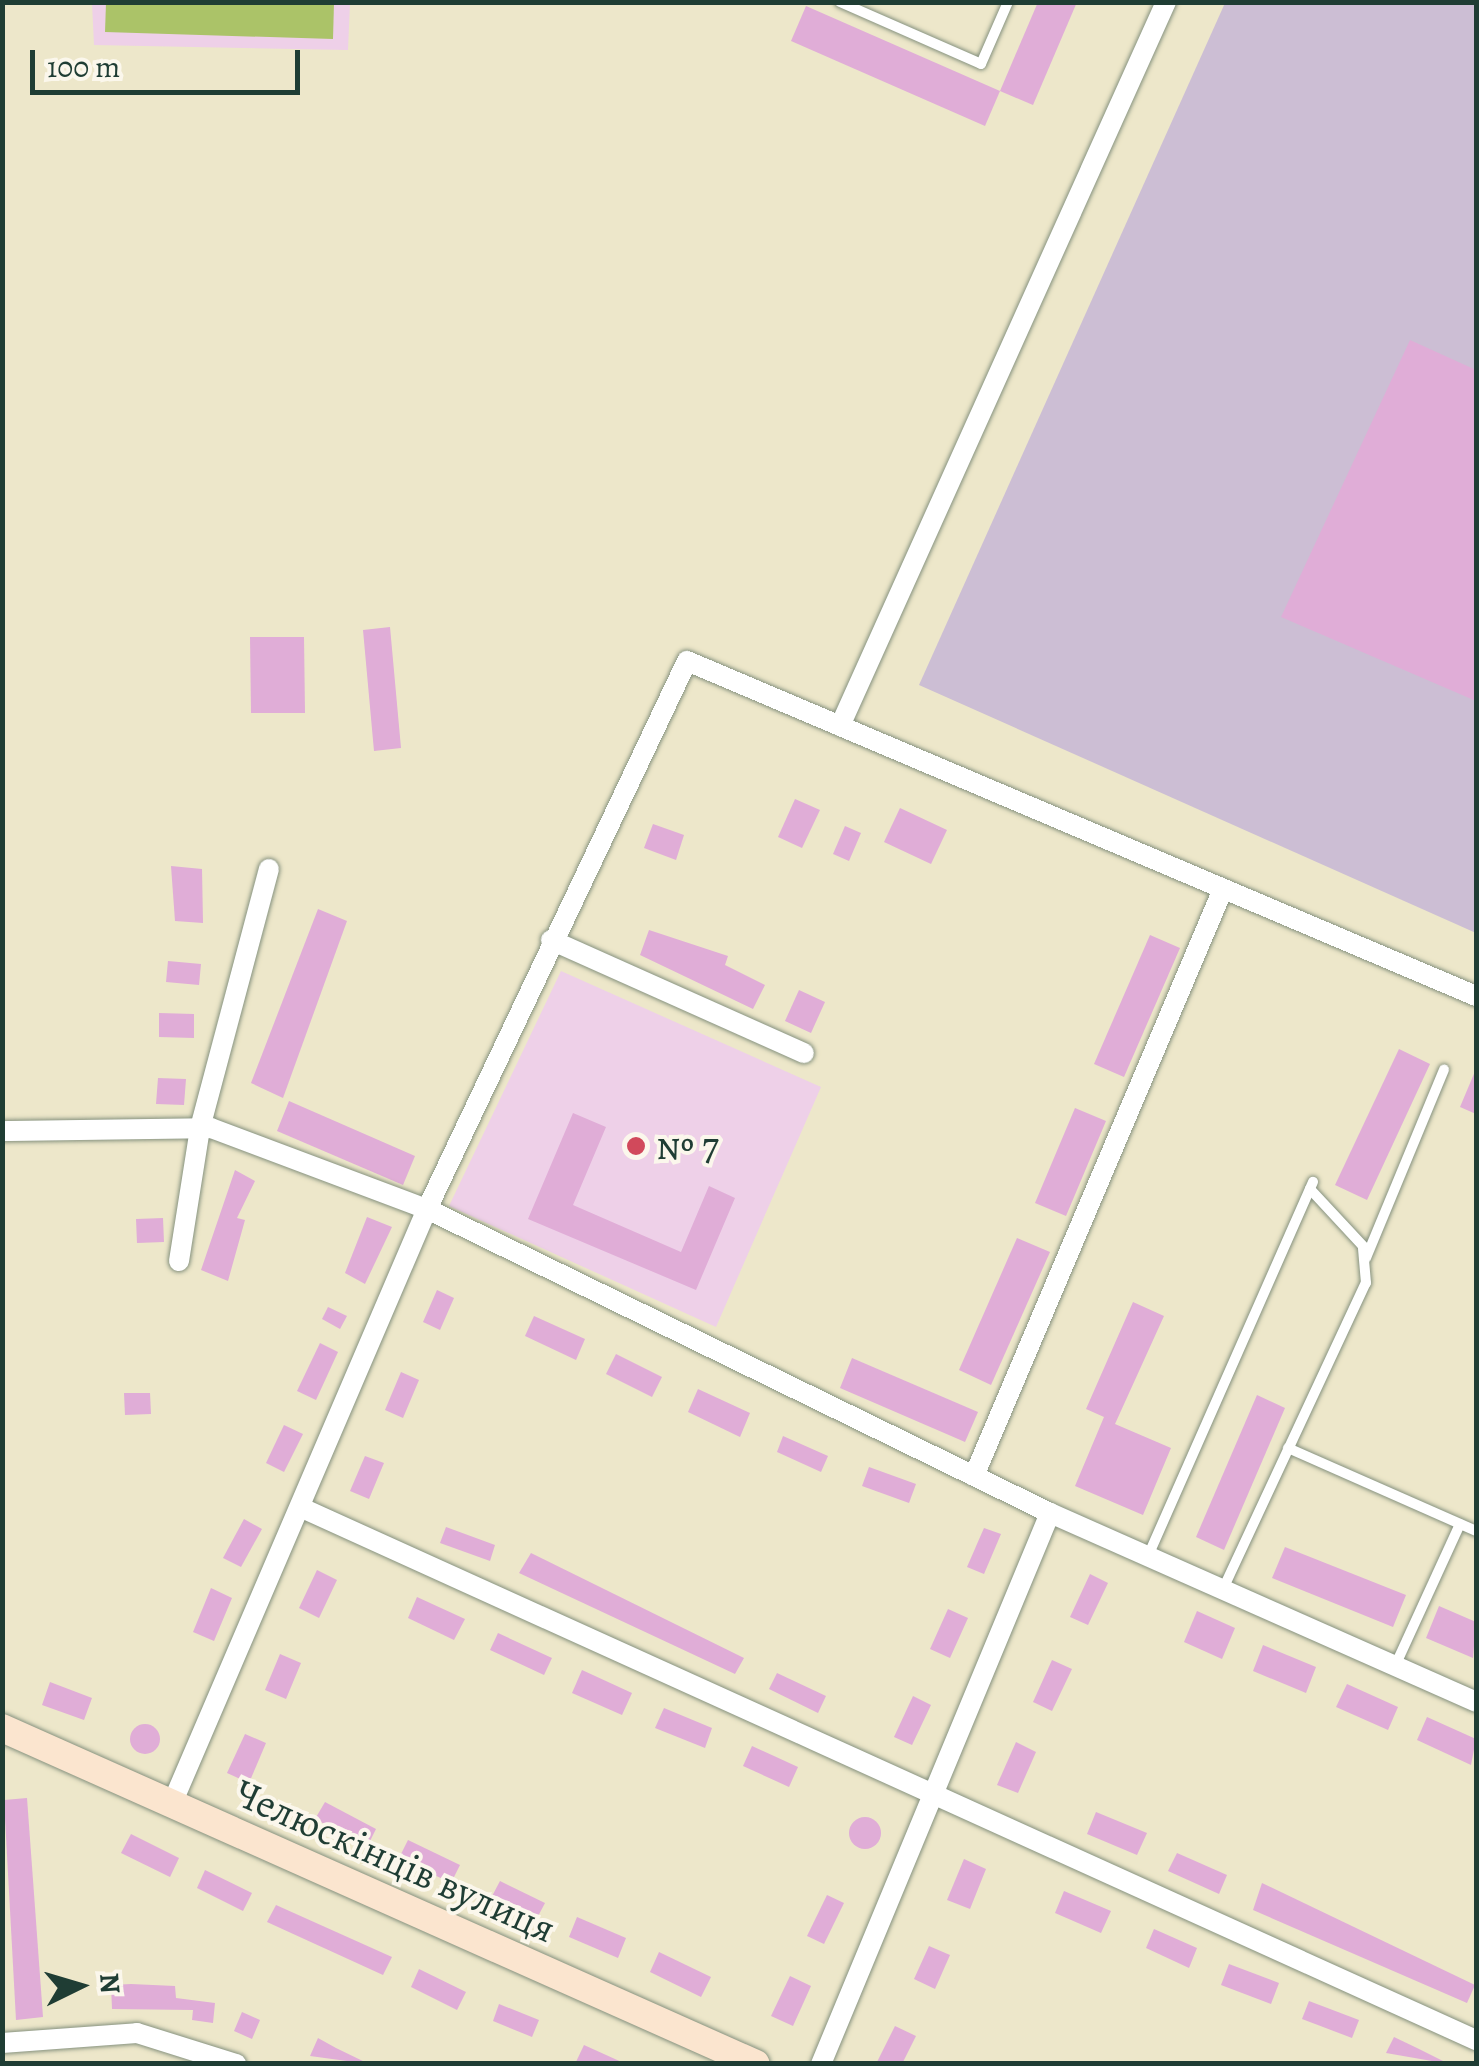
<!DOCTYPE html>
<html>
<head>
<meta charset="utf-8">
<style>
  body { margin:0 }
  #map { position:relative; width:1479px; height:2066px; overflow:hidden; background:#ede7ca; font-family:Alegreya,serif }
  div>[style] { position:absolute }
  [style*='--x'] { left:calc(var(--x)*1px); top:calc(var(--y)*1px); width:calc(var(--w)*1px); rotate:calc(var(--a)*1deg) }
  .built>* { inset:0; background:#eed0e8 }
  .industrial>* { inset:0; background:#ccbed4 }
  .green>* { inset:0; background:#abc368 }
  .building>* { inset:0; background:#e0add7 }
  .round { border-radius:50% }
  .roads { filter:drop-shadow(0 0 2px #86927f) drop-shadow(0 0 2px #86927f) }
  .service>* { height:10px; margin:-5px; padding:0 5px; transform-origin:5px; border-radius:5px; background:#fff }
  .minor>* { height:20px; margin:-10px; padding:0 10px; transform-origin:10px; border-radius:10px; background:#fff }
  .secondary>* { height:28px; margin:-14px; padding:0 14px; transform-origin:14px; border-radius:14px; background:#fbe5cf }
  .dots>* { width:28px; height:28px; translate:-50% -50%; box-sizing:border-box; border:5px solid #fbf7ec; border-radius:50% }
  span { translate:-50% -50%; white-space:nowrap; text-align:center; line-height:1.15; -webkit-text-stroke:8px #fbf7ec; paint-order:stroke }
  .poi-label { font-size:40px; color:#1f3d34 }
  .left { translate:0 -50%; text-align:left }
  .street-label { font-size:40px; color:#1f3d34 }
  .frame { position:absolute; inset:0; border:5px solid #1f3d34; pointer-events:none }
  .north { position:absolute; left:30px; top:1936px; width:100px; height:100px; -webkit-text-stroke:8px #fbf7ec; paint-order:stroke; rotate:85deg; font-size:28px; font-weight:700; line-height:40px; text-align:center; color:#1f3d34 }
  .north::after { content:''; display:block; margin:auto; width:35px; height:45px; background:#1f3d34; clip-path:polygon(50% 0,100% 100%,50% 72%,0 100%) }
  .scale { position:absolute; left:30px; top:50px; width:270px; height:45px; box-sizing:border-box; border:5px solid #1f3d34; border-top:0; padding-left:12px; font-size:30px; line-height:35px; white-space:nowrap; color:#1f3d34; -webkit-text-stroke:8px #fbf7ec; paint-order:stroke }
</style>
</head>
<body>
<div id="map">
  <div class="built">
    <i style="clip-path:polygon(92px 3px,350px 3px,348px 50px,94px 45px)"></i>
    <i style="clip-path:polygon(561px 971px,821px 1087px,716px 1327px,449px 1206px)"></i>
  </div>
  <div class="industrial">
    <i style="clip-path:polygon(1225px 3px,1476px 3px,1476px 933px,919px 685px)"></i>
  </div>
  <div class="green">
    <i style="clip-path:polygon(106px 3px,334px 3px,333px 39px,105px 32px)"></i>
  </div>
  <div class="building">
    <i style="clip-path:polygon(1038px 2px,1077px 2px,1033px 105px,1000px 91px)"></i>
    <i style="clip-path:polygon(806px 6px,1000px 91px,985px 126px,791px 41px)"></i>
    <i style="clip-path:polygon(1410px 340px,1476px 370px,1476px 701px,1281px 617px)"></i>
    <i style="clip-path:polygon(390px 627px,401px 748px,374px 751px,363px 630px)"></i>
    <i style="clip-path:polygon(250px 637px,304px 637px,305px 713px,251px 713px)"></i>
    <i style="clip-path:polygon(795px 799px,820px 810px,802px 848px,778px 837px)"></i>
    <i style="clip-path:polygon(900px 808px,947px 830px,931px 864px,884px 842px)"></i>
    <i style="clip-path:polygon(653px 824px,684px 835px,676px 860px,644px 848px)"></i>
    <i style="clip-path:polygon(845px 826px,861px 833px,849px 861px,833px 854px)"></i>
    <i style="clip-path:polygon(171px 866px,202px 869px,203px 923px,175px 921px)"></i>
    <i style="clip-path:polygon(318px 909px,347px 921px,283px 1098px,251px 1083px)"></i>
    <i style="clip-path:polygon(649px 930px,728px 956px,725px 965px,765px 985px,753px 1009px,640px 955px)"></i>
    <i style="clip-path:polygon(1150px 935px,1180px 948px,1124px 1077px,1094px 1064px)"></i>
    <i style="clip-path:polygon(168px 961px,201px 964px,199px 985px,166px 982px)"></i>
    <i style="clip-path:polygon(799px 990px,825px 1002px,811px 1033px,785px 1021px)"></i>
    <i style="clip-path:polygon(159px 1013px,194px 1014px,194px 1038px,159px 1037px)"></i>
    <i style="clip-path:polygon(1399px 1049px,1430px 1064px,1367px 1200px,1335px 1185px)"></i>
    <i style="clip-path:polygon(1476px 1069px,1476px 1114px,1460px 1107px)"></i>
    <i style="clip-path:polygon(158px 1078px,186px 1079px,184px 1105px,156px 1104px)"></i>
    <i style="clip-path:polygon(289px 1101px,415px 1156px,403px 1185px,277px 1131px)"></i>
    <i style="clip-path:polygon(1075px 1108px,1106px 1121px,1066px 1216px,1035px 1203px)"></i>
    <i style="clip-path:polygon(573px 1113px,606px 1127px,573px 1205px,681px 1252px,709px 1186px,735px 1198px,696px 1290px,528px 1219px)"></i>
    <i style="clip-path:polygon(235px 1170px,255px 1181px,237px 1218px,245px 1220px,228px 1281px,201px 1270px)"></i>
    <i style="clip-path:polygon(367px 1217px,392px 1227px,365px 1284px,345px 1273px)"></i>
    <i style="clip-path:polygon(163px 1218px,164px 1242px,137px 1243px,136px 1219px)"></i>
    <i style="clip-path:polygon(1017px 1238px,1050px 1252px,991px 1385px,959px 1370px)"></i>
    <i style="clip-path:polygon(437px 1290px,454px 1298px,440px 1330px,423px 1322px)"></i>
    <i style="clip-path:polygon(1133px 1302px,1164px 1316px,1115px 1424px,1171px 1448px,1143px 1515px,1075px 1486px,1104px 1417px,1086px 1409px)"></i>
    <i style="clip-path:polygon(328px 1307px,347px 1316px,340px 1329px,322px 1319px)"></i>
    <i style="clip-path:polygon(534px 1316px,585px 1339px,576px 1360px,525px 1336px)"></i>
    <i style="clip-path:polygon(320px 1343px,338px 1352px,316px 1400px,297px 1391px)"></i>
    <i style="clip-path:polygon(616px 1354px,662px 1377px,652px 1397px,606px 1374px)"></i>
    <i style="clip-path:polygon(852px 1358px,978px 1412px,965px 1442px,840px 1388px)"></i>
    <i style="clip-path:polygon(401px 1372px,419px 1380px,403px 1418px,385px 1410px)"></i>
    <i style="clip-path:polygon(698px 1389px,750px 1413px,740px 1437px,688px 1412px)"></i>
    <i style="clip-path:polygon(124px 1393px,150px 1393px,151px 1414px,125px 1415px)"></i>
    <i style="clip-path:polygon(1257px 1395px,1285px 1408px,1224px 1550px,1196px 1537px)"></i>
    <i style="clip-path:polygon(284px 1425px,303px 1434px,284px 1472px,266px 1463px)"></i>
    <i style="clip-path:polygon(783px 1436px,828px 1456px,821px 1472px,777px 1452px)"></i>
    <i style="clip-path:polygon(365px 1456px,384px 1463px,369px 1499px,350px 1491px)"></i>
    <i style="clip-path:polygon(869px 1467px,916px 1484px,909px 1503px,862px 1486px)"></i>
    <i style="clip-path:polygon(244px 1519px,262px 1529px,241px 1567px,223px 1558px)"></i>
    <i style="clip-path:polygon(446px 1527px,495px 1545px,490px 1561px,440px 1543px)"></i>
    <i style="clip-path:polygon(984px 1528px,1001px 1534px,984px 1574px,967px 1567px)"></i>
    <i style="clip-path:polygon(1285px 1547px,1406px 1595px,1393px 1627px,1272px 1578px)"></i>
    <i style="clip-path:polygon(531px 1553px,744px 1658px,735px 1674px,519px 1573px)"></i>
    <i style="clip-path:polygon(317px 1570px,337px 1580px,319px 1618px,299px 1608px)"></i>
    <i style="clip-path:polygon(1090px 1574px,1108px 1583px,1088px 1625px,1070px 1617px)"></i>
    <i style="clip-path:polygon(211px 1588px,232px 1598px,214px 1641px,193px 1632px)"></i>
    <i style="clip-path:polygon(417px 1597px,465px 1619px,454px 1640px,408px 1618px)"></i>
    <i style="clip-path:polygon(1439px 1606px,1476px 1622px,1473px 1658px,1426px 1638px)"></i>
    <i style="clip-path:polygon(948px 1609px,968px 1618px,950px 1658px,930px 1649px)"></i>
    <i style="clip-path:polygon(1197px 1611px,1235px 1628px,1222px 1659px,1184px 1642px)"></i>
    <i style="clip-path:polygon(498px 1633px,552px 1658px,544px 1675px,490px 1650px)"></i>
    <i style="clip-path:polygon(1263px 1645px,1316px 1667px,1306px 1693px,1253px 1671px)"></i>
    <i style="clip-path:polygon(280px 1654px,301px 1663px,286px 1699px,265px 1690px)"></i>
    <i style="clip-path:polygon(1052px 1660px,1072px 1669px,1052px 1711px,1033px 1702px)"></i>
    <i style="clip-path:polygon(582px 1670px,632px 1693px,622px 1715px,572px 1693px)"></i>
    <i style="clip-path:polygon(777px 1673px,826px 1696px,818px 1713px,769px 1689px)"></i>
    <i style="clip-path:polygon(50px 1682px,92px 1698px,84px 1720px,42px 1705px)"></i>
    <i style="clip-path:polygon(1347px 1684px,1398px 1707px,1388px 1730px,1336px 1707px)"></i>
    <i style="clip-path:polygon(913px 1696px,931px 1705px,912px 1745px,894px 1737px)"></i>
    <i style="clip-path:polygon(664px 1708px,712px 1728px,705px 1748px,655px 1728px)"></i>
    <i style="clip-path:polygon(1427px 1717px,1476px 1739px,1471px 1765px,1417px 1740px)"></i>
    <i class="round" style="left:130px;top:1724px;width:30px;height:30px"></i>
    <i style="clip-path:polygon(245px 1734px,266px 1743px,249px 1783px,227px 1773px)"></i>
    <i style="clip-path:polygon(1016px 1742px,1036px 1752px,1018px 1793px,997px 1785px)"></i>
    <i style="clip-path:polygon(752px 1746px,798px 1767px,789px 1787px,743px 1766px)"></i>
    <i style="clip-path:polygon(27px 1798px,43px 2017px,16px 2020px,4px 1800px)"></i>
    <i style="clip-path:polygon(325px 1802px,376px 1829px,367px 1847px,315px 1819px)"></i>
    <i style="clip-path:polygon(1096px 1812px,1147px 1833px,1137px 1855px,1087px 1834px)"></i>
    <i class="round" style="left:849px;top:1817px;width:32px;height:32px"></i>
    <i style="clip-path:polygon(131px 1834px,179px 1858px,170px 1877px,121px 1853px)"></i>
    <i style="clip-path:polygon(408px 1840px,460px 1865px,451px 1883px,399px 1858px)"></i>
    <i style="clip-path:polygon(1177px 1853px,1227px 1875px,1219px 1894px,1168px 1871px)"></i>
    <i style="clip-path:polygon(964px 1859px,986px 1869px,970px 1909px,947px 1900px)"></i>
    <i style="clip-path:polygon(205px 1870px,252px 1893px,243px 1911px,197px 1888px)"></i>
    <i style="clip-path:polygon(500px 1881px,545px 1903px,535px 1922px,490px 1900px)"></i>
    <i style="clip-path:polygon(1262px 1883px,1475px 1985px,1467px 2003px,1253px 1910px)"></i>
    <i style="clip-path:polygon(1064px 1891px,1111px 1911px,1101px 1933px,1055px 1913px)"></i>
    <i style="clip-path:polygon(827px 1895px,844px 1903px,824px 1944px,807px 1936px)"></i>
    <i style="clip-path:polygon(276px 1905px,392px 1957px,383px 1975px,267px 1922px)"></i>
    <i style="clip-path:polygon(577px 1917px,626px 1938px,618px 1958px,569px 1937px)"></i>
    <i style="clip-path:polygon(1154px 1929px,1197px 1948px,1189px 1968px,1146px 1948px)"></i>
    <i style="clip-path:polygon(929px 1946px,950px 1955px,935px 1989px,914px 1979px)"></i>
    <i style="clip-path:polygon(659px 1952px,711px 1977px,701px 1997px,650px 1972px)"></i>
    <i style="clip-path:polygon(1229px 1964px,1279px 1983px,1271px 2004px,1221px 1985px)"></i>
    <i style="clip-path:polygon(419px 1969px,466px 1992px,457px 2010px,411px 1987px)"></i>
    <i style="clip-path:polygon(790px 1976px,811px 1986px,793px 2026px,771px 2016px)"></i>
    <i style="clip-path:polygon(131px 1984px,175px 1986px,176px 1998px,215px 2003px,213px 2023px,192px 2020px,193px 2010px,112px 2009px,111px 1985px)"></i>
    <i style="clip-path:polygon(1309px 2001px,1359px 2020px,1352px 2038px,1302px 2019px)"></i>
    <i style="clip-path:polygon(499px 2004px,539px 2020px,532px 2037px,493px 2021px)"></i>
    <i style="clip-path:polygon(242px 2012px,260px 2020px,252px 2039px,234px 2031px)"></i>
    <i style="clip-path:polygon(895px 2026px,916px 2036px,902px 2064px,876px 2064px)"></i>
    <i style="clip-path:polygon(1394px 2037px,1417px 2048px,1449px 2064px,1386px 2053px)"></i>
    <i style="clip-path:polygon(318px 2038px,336px 2048px,369px 2064px,310px 2056px)"></i>
    <i style="clip-path:polygon(584px 2045px,626px 2064px,575px 2064px)"></i>
  </div>
  <div class="roads">
    <div class="service">
      <i style="--x:840;--y:2;--w:154;--a:23.7"></i>
      <i style="--x:981;--y:64;--w:68;--a:-66.5"></i>
      <i style="--x:1366;--y:1258;--w:204;--a:-67.5"></i>
      <i style="--x:1288;--y:1448;--w:206;--a:23.8"></i>
      <i style="--x:1148;--y:1556;--w:409;--a:-66.2"></i>
      <i style="--x:1223;--y:1589;--w:338;--a:-65"></i>
      <i style="--x:1366;--y:1283;--w:37;--a:-95"></i>
      <i style="--x:1363;--y:1246;--w:78;--a:-132.9"></i>
      <i style="--x:1395;--y:1666;--w:156;--a:-65.4"></i>
    </div>
    <div class="minor">
      <i style="--x:840;--y:726;--w:794;--a:-65.76"></i>
      <i style="--x:551;--y:940;--w:277;--a:24.1"></i>
      <i style="--x:1476;--y:996;--w:857;--a:-156.99"></i>
      <i style="--x:687;--y:661;--w:607;--a:115.38"></i>
      <i style="--x:427;--y:1209;--w:693;--a:26.01"></i>
      <i style="--x:1050;--y:1513;--w:466;--a:23.9"></i>
      <i style="--x:2;--y:1131;--w:209;--a:-0.8"></i>
      <i style="--x:211;--y:1128;--w:231;--a:20.6"></i>
      <i style="--x:427;--y:1209;--w:650;--a:113.21"></i>
      <i style="--x:179;--y:1261;--w:135;--a:-81"></i>
      <i style="--x:200;--y:1128;--w:268;--a:-75.1"></i>
      <i style="--x:974;--y:1476;--w:638;--a:-67.01"></i>
      <i style="--x:302;--y:1508;--w:1289;--a:24.38"></i>
      <i style="--x:2;--y:2043;--w:135;--a:-4.2"></i>
      <i style="--x:137;--y:2033;--w:104;--a:17.4"></i>
      <i style="--x:821;--y:2064;--w:597;--a:-67.43"></i>
    </div>
    <div class="secondary">
      <i style="--x:2;--y:1728;--w:825;--a:24.02"></i>
    </div>
  </div>
  <div class="dots">
    <i style="left:636px;top:1146px;background:#d1495b"></i>
  </div>
  <div class="poi-label">
    <span class="left" style="left:656px;top:1146px">№ 7</span>
  </div>
  <div class="street-label">
    <span style="left:395px;top:1861px;rotate:24deg">Челюскінців вулиця</span>
  </div>
  <div class="frame"></div>
  <div class="north">N</div>
  <div class="scale">100 m</div>
</div>
</body>
</html>
